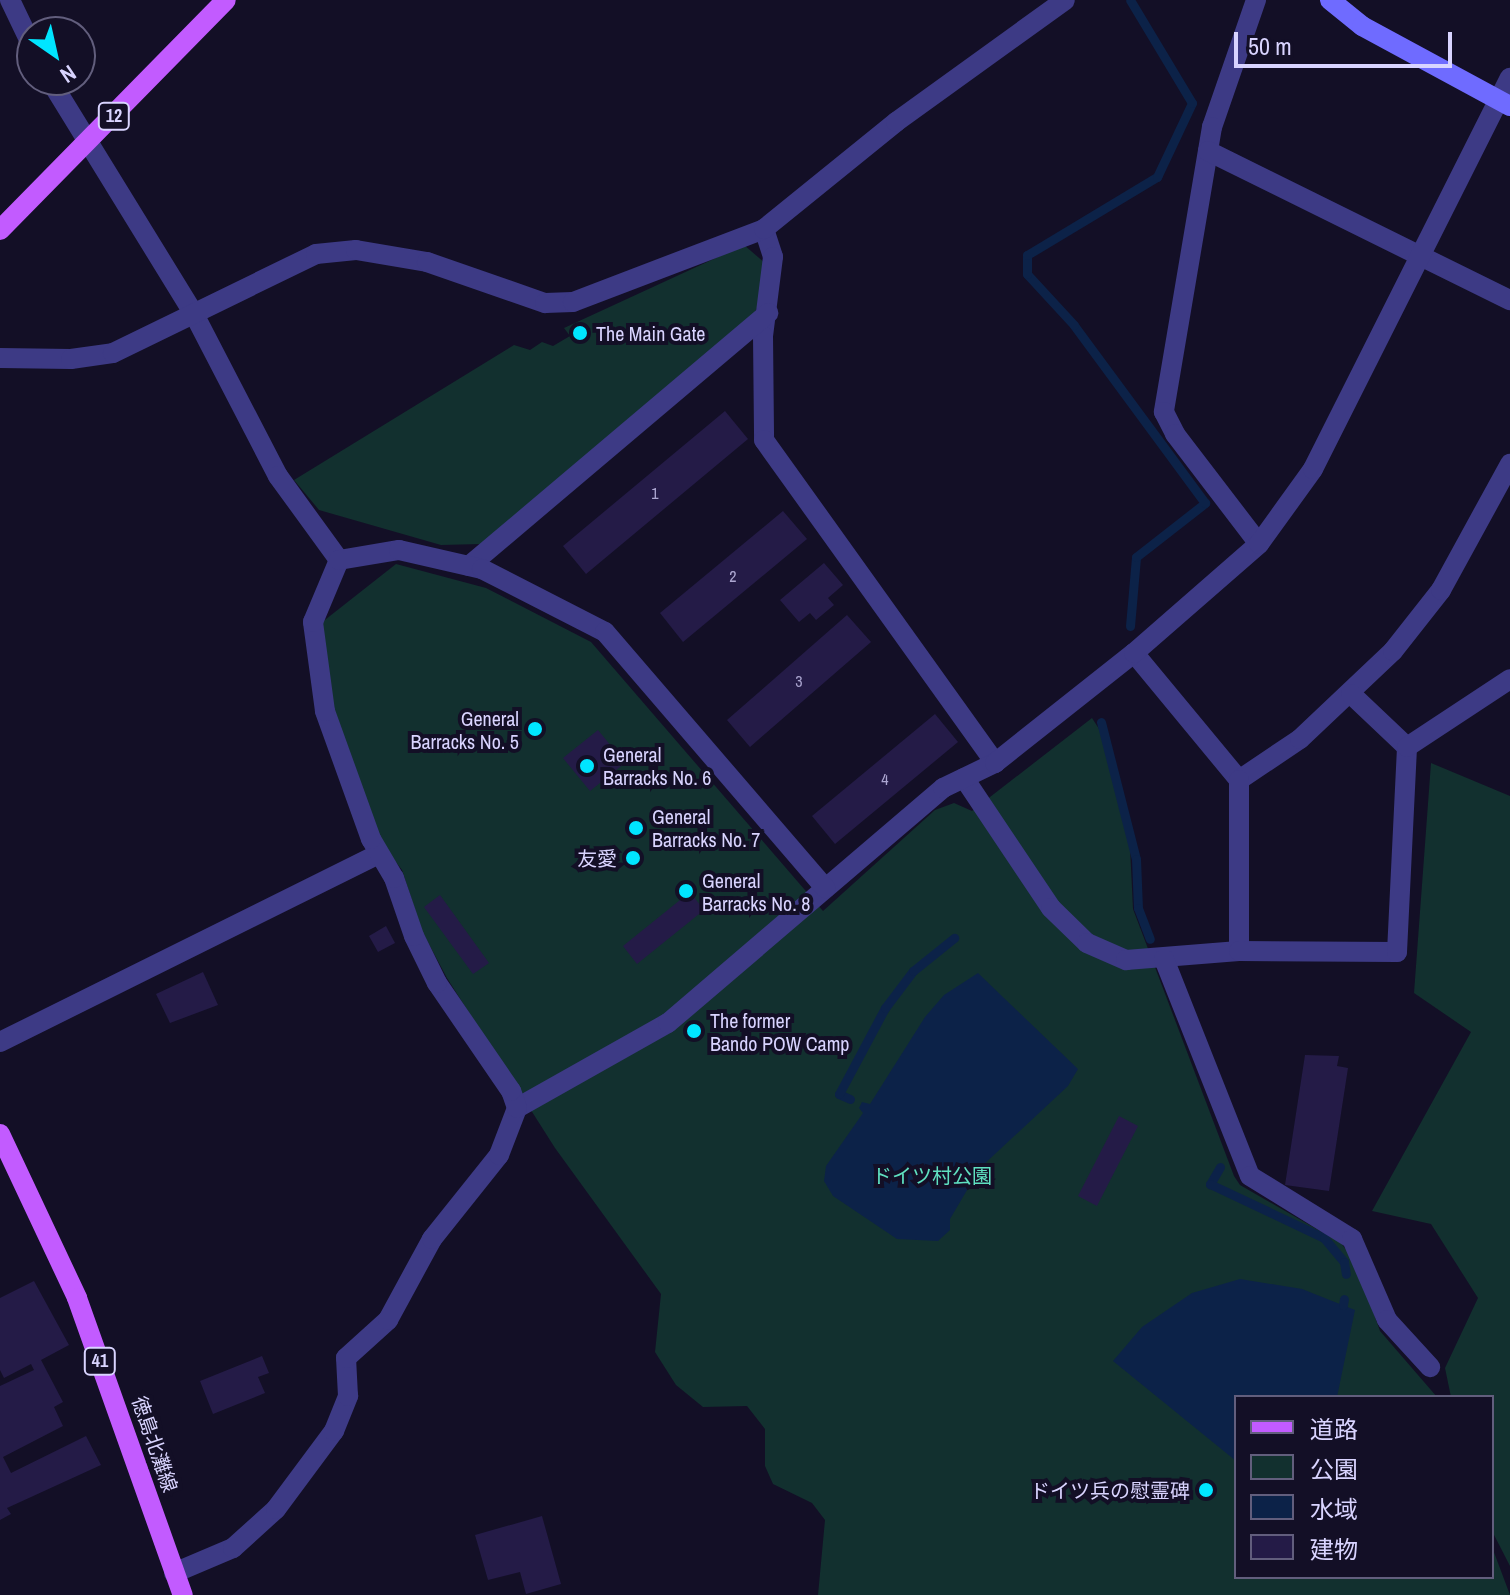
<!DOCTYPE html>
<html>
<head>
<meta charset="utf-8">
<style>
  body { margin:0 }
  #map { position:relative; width:1510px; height:1595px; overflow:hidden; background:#130f26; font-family:"Archivo Narrow","Noto Sans JP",sans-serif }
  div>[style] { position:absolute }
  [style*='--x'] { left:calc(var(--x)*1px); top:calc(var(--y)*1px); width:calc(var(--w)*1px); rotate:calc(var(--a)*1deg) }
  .green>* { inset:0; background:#12302f }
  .water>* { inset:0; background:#0c2248 }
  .stream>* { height:9px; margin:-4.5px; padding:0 4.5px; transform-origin:4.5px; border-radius:4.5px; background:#0c2248 }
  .building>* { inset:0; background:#241b47 }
  .street>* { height:20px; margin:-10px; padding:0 10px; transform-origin:10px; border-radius:10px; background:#3d3a85 }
  .secondary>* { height:20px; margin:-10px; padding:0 10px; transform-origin:10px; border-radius:10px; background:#6f6bff }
  .primary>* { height:20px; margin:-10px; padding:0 10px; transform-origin:10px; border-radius:10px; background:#c25bff }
  .dots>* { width:22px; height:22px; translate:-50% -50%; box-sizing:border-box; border:4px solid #130f26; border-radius:50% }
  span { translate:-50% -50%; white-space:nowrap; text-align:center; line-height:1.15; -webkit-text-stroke:8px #130f26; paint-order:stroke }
  .number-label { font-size:16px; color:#aca6d1 }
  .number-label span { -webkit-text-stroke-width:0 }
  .shield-label span { padding:2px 6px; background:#130f26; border:2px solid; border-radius:6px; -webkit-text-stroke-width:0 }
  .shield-label { font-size:18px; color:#d9d4ff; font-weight:700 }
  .poi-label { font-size:20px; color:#d9d4ff }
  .left { translate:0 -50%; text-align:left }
  .right { translate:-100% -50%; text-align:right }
  .park-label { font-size:20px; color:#5fe0c0 }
  .street-label { font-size:20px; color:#d9d4ff }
  .legend { position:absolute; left:1234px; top:1395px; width:260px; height:184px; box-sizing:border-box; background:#130f26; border:2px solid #625e7d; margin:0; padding:10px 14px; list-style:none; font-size:24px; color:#d9d4ff }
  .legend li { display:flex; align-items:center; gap:16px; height:40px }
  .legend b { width:40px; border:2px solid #625e7d }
  .north { position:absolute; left:16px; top:16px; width:80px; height:80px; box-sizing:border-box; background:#130f26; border:2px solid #625e7d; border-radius:50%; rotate:146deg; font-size:22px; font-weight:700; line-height:32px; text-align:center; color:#d9d4ff }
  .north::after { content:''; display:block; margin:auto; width:28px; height:36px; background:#00e5ff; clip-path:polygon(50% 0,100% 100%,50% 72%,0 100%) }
  .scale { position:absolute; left:1234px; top:32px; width:218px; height:36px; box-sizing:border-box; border:4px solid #d9d4ff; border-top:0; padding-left:10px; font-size:24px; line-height:28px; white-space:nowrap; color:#d9d4ff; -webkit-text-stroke:6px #130f26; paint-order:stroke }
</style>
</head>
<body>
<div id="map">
  <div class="green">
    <i style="clip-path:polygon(744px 245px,765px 263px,766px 292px,752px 317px,481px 544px,441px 545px,319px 510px,294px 480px,514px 345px,530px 350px,542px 342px,553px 346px,570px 336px,564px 328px)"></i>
    <i style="clip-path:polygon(396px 564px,486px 588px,591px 642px,823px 911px,935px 810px,954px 803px,972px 811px,1092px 718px,1101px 732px,1130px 847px,1133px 909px,1234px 1176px,1240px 1185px,1341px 1243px,1356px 1263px,1380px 1331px,1437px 1397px,1236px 1397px,1236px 1577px,1492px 1577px,1492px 1547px,1510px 1595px,818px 1595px,825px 1520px,812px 1503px,773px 1484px,765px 1466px,765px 1429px,747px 1406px,703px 1407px,676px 1385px,655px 1352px,661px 1294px,555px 1148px,447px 978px,422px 931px,402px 870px,383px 845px,340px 737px,325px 680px,321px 623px)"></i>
    <i style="clip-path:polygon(1431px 763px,1510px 796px,1510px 1566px,1492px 1531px,1492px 1397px,1451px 1397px,1445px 1368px,1478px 1298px,1431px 1224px,1372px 1211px,1471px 1032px,1414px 993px)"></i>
  </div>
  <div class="water">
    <i style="clip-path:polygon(978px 973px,1078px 1069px,1068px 1086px,980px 1168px,950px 1219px,950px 1230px,938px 1241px,897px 1239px,833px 1196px,824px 1181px,826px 1166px,863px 1113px,859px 1108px,862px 1102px,870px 1104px,925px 1017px,944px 995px)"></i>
    <i style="clip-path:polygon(1240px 1279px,1302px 1289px,1355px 1310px,1337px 1397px,1236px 1397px,1236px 1461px,1113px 1361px,1142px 1327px,1192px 1293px)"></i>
  </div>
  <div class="stream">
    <i style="--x:1130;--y:626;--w:69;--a:-85"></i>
    <i style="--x:1136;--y:557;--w:88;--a:-38"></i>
    <i style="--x:1205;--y:503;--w:221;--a:-126.4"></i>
    <i style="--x:1074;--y:325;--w:69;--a:-132.7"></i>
    <i style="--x:1027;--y:274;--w:19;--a:-90"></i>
    <i style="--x:1027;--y:255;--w:152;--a:-31"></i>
    <i style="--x:1157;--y:177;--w:82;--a:-64.7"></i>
    <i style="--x:1192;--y:103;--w:120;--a:-121"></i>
    <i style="--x:1101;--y:722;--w:141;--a:75.7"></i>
    <i style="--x:1136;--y:859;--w:49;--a:87.7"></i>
    <i style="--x:1138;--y:908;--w:33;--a:69"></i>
    <i style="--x:850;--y:1099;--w:12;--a:-156"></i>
    <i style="--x:839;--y:1094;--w:98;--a:-61.9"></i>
    <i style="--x:885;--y:1008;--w:46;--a:-52.9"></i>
    <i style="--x:913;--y:971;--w:53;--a:-38.8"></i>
    <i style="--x:1220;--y:1167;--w:20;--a:120"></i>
    <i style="--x:1210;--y:1184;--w:126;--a:25.3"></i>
    <i style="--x:1324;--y:1238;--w:31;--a:50"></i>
    <i style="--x:1344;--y:1262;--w:12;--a:81"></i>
    <i style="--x:1343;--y:1305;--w:6;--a:-81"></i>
  </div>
  <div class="building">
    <i style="clip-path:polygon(725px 411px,748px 439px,586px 574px,563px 546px)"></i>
    <i style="clip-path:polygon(783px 511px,807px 539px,683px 642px,660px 613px)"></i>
    <i style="clip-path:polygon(824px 563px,843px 585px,828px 598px,834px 605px,816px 620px,810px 613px,799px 622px,780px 600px)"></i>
    <i style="clip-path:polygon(847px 615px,871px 642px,750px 747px,727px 720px)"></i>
    <i style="clip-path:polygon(935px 714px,958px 742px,835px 844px,812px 816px)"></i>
    <i style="clip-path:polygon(598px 730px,625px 763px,590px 791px,563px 758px)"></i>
    <i style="clip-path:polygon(690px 892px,704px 910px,637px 964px,623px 946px)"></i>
    <i style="clip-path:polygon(440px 895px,489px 963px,473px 974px,424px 907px)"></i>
    <i style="clip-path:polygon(386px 926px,395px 943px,378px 952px,369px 936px)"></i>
    <i style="clip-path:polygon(203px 972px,218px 1005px,170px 1023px,156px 994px)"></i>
    <i style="clip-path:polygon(1305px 1055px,1339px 1056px,1337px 1066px,1348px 1068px,1329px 1191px,1285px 1185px)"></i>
    <i style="clip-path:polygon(1119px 1116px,1138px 1126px,1097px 1206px,1078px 1196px)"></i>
    <i style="clip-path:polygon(34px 1281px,69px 1345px,41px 1360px,63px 1402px,54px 1407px,63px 1426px,3px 1457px,11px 1473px,86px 1436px,101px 1465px,7px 1508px,11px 1514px,0 1520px,0 1386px,34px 1370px,31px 1364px,4px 1378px,0 1370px,0 1298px)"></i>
    <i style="clip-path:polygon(262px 1356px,269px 1373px,258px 1377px,265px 1393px,213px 1414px,200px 1381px)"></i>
    <i style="clip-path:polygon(542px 1516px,561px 1584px,526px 1594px,520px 1572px,488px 1580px,475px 1535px)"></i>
  </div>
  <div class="street">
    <i style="--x:10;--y:0;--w:51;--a:64.4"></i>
    <i style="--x:1256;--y:0;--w:134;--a:109.1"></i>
    <i style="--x:1212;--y:127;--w:289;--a:99.6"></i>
    <i style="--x:1164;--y:412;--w:25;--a:63"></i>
    <i style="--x:1175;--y:434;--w:138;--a:52.6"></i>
    <i style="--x:50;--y:80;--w:275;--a:58.4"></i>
    <i style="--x:194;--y:314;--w:182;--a:62.6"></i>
    <i style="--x:278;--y:476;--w:104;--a:54"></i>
    <i style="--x:1208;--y:151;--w:337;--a:26.3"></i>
    <i style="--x:764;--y:229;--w:29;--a:72"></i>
    <i style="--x:773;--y:257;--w:80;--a:97.2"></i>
    <i style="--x:763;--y:336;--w:104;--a:89.4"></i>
    <i style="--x:764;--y:440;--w:397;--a:54.4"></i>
    <i style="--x:0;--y:358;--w:71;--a:0.8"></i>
    <i style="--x:71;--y:359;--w:42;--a:-8.1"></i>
    <i style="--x:113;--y:353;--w:226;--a:-26"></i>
    <i style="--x:316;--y:254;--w:40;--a:-5.7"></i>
    <i style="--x:356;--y:250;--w:72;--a:9.6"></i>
    <i style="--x:427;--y:262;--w:125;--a:19.2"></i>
    <i style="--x:545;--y:303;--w:28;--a:-2"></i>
    <i style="--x:573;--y:302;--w:204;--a:-20.9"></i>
    <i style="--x:764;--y:229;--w:170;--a:-39"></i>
    <i style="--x:896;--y:122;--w:208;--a:-35.8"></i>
    <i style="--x:469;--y:566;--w:392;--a:-40.2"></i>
    <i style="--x:1134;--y:653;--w:165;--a:50.4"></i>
    <i style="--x:1239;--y:780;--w:73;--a:-33.9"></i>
    <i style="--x:1300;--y:739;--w:128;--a:-43.4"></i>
    <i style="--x:1393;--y:651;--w:78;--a:-51.8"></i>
    <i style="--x:1441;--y:590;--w:144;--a:-61.3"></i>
    <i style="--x:1351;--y:694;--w:77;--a:43.4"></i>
    <i style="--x:964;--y:778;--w:156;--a:56.2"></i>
    <i style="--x:1051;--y:908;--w:50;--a:44.2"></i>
    <i style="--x:1087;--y:943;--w:43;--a:23.6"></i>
    <i style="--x:1126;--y:960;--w:113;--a:-4.6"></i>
    <i style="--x:1239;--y:780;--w:171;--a:90"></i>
    <i style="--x:1239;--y:951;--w:158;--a:0.4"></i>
    <i style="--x:1397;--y:952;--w:205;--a:-87.2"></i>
    <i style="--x:1407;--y:747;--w:123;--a:-33.4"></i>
    <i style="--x:1164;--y:959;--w:233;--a:68.4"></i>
    <i style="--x:1250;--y:1176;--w:120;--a:31.7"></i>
    <i style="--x:1352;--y:1239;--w:88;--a:66.6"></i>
    <i style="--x:1387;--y:1320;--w:64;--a:47.5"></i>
    <i style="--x:0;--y:1042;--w:421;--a:-26.4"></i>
    <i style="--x:517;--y:1108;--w:173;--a:-29.4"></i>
    <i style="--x:668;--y:1023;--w:362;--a:-40.5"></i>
    <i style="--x:943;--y:788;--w:58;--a:-25.7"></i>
    <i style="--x:995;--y:763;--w:177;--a:-38.4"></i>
    <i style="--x:1134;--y:653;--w:166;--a:-41.1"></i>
    <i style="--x:1259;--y:544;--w:92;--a:-54.2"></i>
    <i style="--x:1313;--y:469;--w:438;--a:-63.3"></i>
    <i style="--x:174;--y:1573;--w:64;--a:-23"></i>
    <i style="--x:233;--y:1548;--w:58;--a:-42.2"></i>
    <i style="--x:276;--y:1509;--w:97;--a:-53.4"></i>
    <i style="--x:334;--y:1431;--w:38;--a:-68"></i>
    <i style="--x:348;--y:1396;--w:38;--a:-93"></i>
    <i style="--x:346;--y:1358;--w:57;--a:-42.1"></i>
    <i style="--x:388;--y:1320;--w:92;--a:-61.5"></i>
    <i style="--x:432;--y:1239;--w:107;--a:-51.4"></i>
    <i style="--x:499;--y:1155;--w:50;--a:-69"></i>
    <i style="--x:517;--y:1108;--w:18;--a:-109"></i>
    <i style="--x:511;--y:1091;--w:131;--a:-124.4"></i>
    <i style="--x:437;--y:983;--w:52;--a:-116.1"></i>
    <i style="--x:414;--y:936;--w:61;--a:-109"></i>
    <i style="--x:394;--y:878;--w:45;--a:-120.5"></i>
    <i style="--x:371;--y:839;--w:136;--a:-109.8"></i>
    <i style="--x:325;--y:711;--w:90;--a:-97.7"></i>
    <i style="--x:313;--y:622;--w:67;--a:-67.2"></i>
    <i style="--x:339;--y:560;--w:61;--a:-9.5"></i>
    <i style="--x:399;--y:550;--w:85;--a:12.9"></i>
    <i style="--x:482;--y:569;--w:138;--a:27.1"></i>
    <i style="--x:605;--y:632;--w:338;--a:49.3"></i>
  </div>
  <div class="secondary">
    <i style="--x:1330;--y:0;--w:41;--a:39.1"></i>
    <i style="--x:1362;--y:26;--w:168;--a:28.4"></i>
  </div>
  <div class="primary">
    <i style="--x:0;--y:230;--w:322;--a:-45.5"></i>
    <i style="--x:0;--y:1134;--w:181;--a:64.8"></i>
    <i style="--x:77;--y:1298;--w:315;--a:70.4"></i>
  </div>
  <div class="dots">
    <i style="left:580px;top:333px;background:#00e5ff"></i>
    <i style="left:535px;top:729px;background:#00e5ff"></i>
    <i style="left:587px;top:766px;background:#00e5ff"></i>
    <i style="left:636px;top:828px;background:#00e5ff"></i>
    <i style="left:633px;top:858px;background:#00e5ff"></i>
    <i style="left:686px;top:891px;background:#00e5ff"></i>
    <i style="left:694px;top:1031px;background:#00e5ff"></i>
    <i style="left:1206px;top:1490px;background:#00e5ff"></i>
  </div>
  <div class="number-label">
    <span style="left:655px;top:493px">1</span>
    <span style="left:733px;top:576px">2</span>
    <span style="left:799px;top:681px">3</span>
    <span style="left:885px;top:779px">4</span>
  </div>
  <div class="shield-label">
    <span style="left:114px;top:116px">12</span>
    <span style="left:100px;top:1361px">41</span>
  </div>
  <div class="poi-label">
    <span class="left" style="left:596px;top:333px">The Main Gate</span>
    <span class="right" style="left:519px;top:730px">General<br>Barracks No. 5</span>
    <span class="left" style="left:603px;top:766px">General<br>Barracks No. 6</span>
    <span class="left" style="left:652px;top:828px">General<br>Barracks No. 7</span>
    <span class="right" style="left:617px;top:858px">友愛</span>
    <span class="left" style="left:702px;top:892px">General<br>Barracks No. 8</span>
    <span class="left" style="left:710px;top:1032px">The former<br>Bando POW Camp</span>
    <span class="right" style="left:1190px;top:1490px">ドイツ兵の慰霊碑</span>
  </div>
  <div class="park-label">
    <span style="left:932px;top:1175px">ドイツ村公園</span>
  </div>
  <div class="street-label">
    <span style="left:155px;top:1444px;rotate:71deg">徳島北灘線</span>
  </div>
  <ul class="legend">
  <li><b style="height:10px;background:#c25bff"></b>道路</li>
  <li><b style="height:22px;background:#12302f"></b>公園</li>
  <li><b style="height:22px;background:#0c2248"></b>水域</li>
  <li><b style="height:22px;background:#241b47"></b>建物</li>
  </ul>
  <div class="north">N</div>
  <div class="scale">50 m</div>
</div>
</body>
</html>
